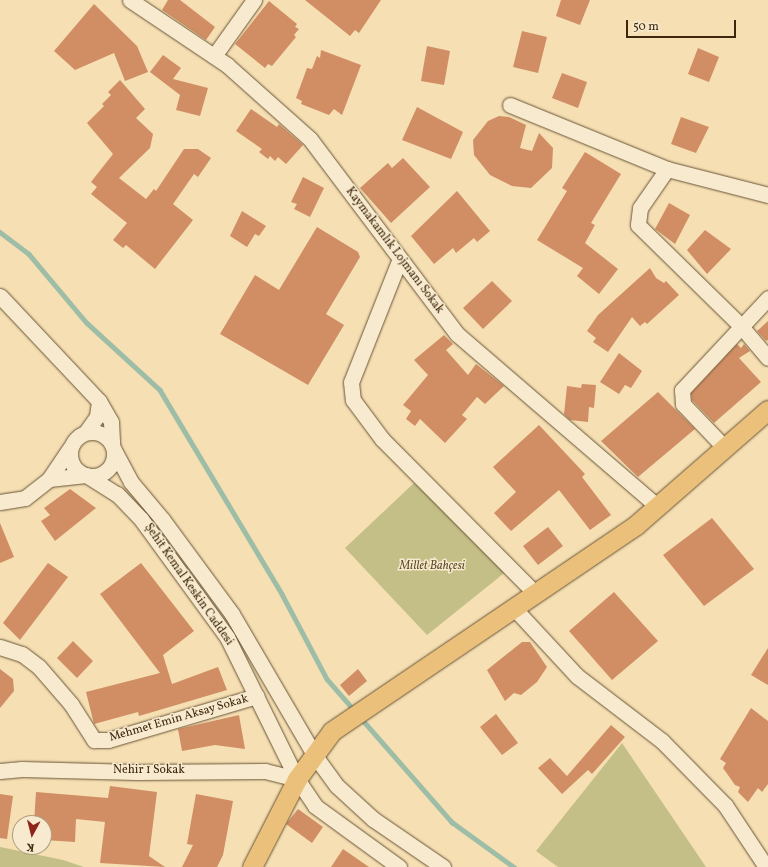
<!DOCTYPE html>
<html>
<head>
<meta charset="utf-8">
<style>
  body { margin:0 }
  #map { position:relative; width:768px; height:867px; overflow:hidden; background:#f5dfb3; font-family:Vollkorn,serif }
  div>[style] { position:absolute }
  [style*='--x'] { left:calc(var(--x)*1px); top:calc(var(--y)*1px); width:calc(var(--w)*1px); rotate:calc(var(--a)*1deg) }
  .green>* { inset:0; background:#c4bf87 }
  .stream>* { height:4.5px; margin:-2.25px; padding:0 2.25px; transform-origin:2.25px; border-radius:2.25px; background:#9dbda6 }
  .building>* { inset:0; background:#d18e64 }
  .roads { filter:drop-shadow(0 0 1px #6a5436) drop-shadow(0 0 1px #6a5436) }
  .minor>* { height:15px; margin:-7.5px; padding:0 7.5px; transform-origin:7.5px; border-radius:7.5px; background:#f8eace }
  .minor>.ring { margin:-7.5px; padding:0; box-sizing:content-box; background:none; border:15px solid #f8eace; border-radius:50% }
  .major>* { height:19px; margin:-9.5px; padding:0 9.5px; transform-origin:9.5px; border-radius:9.5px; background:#eac07a }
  span { translate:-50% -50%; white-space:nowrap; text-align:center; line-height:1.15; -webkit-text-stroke:3px #f8eace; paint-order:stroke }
  .street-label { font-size:12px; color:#3c260c }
  .park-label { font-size:12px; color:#5e4c2b; font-style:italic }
  .north { position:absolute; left:12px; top:815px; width:40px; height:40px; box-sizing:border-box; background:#f8eace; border:1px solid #ad9c80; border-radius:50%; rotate:187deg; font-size:11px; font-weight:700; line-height:16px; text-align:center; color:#3c260c }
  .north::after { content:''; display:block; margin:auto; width:14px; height:18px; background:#8f2418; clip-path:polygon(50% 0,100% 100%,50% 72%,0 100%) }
  .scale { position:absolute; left:626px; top:20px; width:110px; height:18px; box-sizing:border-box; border:2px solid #3c260c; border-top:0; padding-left:5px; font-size:12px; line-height:14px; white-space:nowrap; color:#3c260c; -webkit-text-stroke:3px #f8eace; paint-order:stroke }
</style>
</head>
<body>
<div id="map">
  <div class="green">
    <i style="clip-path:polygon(414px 483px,508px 570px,427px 635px,345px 548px)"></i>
    <i style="clip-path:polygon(622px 743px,706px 867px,558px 867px,536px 851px)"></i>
    <i style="clip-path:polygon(0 847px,63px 860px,84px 867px,0 867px)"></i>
  </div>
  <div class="stream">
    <i style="--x:0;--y:232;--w:36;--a:37"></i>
    <i style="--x:29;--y:254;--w:90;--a:50"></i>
    <i style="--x:87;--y:323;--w:99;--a:42.5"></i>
    <i style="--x:160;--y:390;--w:238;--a:59.1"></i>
    <i style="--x:282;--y:594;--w:96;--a:62.1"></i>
    <i style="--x:327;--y:679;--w:41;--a:48.9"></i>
    <i style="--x:360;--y:717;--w:140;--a:48.8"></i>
    <i style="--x:452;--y:822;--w:77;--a:36"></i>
  </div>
  <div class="building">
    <i style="clip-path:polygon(168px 0,180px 0,215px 27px,206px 40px,162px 10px)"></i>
    <i style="clip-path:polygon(305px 0,381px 0,359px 33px,355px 30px,350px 36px)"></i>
    <i style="clip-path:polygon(561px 0,590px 0,580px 25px,556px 16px)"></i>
    <i style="clip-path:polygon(269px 1px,297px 24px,295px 27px,299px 29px,294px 35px,296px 37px,272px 66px,268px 64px,265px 68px,235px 44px)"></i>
    <i style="clip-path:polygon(94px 4px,137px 46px,148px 72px,125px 81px,114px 53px,75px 70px,54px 51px)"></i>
    <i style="clip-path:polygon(522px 31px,547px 37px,538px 73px,513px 67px)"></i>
    <i style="clip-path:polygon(427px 46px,450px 51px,444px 85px,421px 81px)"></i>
    <i style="clip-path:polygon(698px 48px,719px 57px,709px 82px,688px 74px)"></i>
    <i style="clip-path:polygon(321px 50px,361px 65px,342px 115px,334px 109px,329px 115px,301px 104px,302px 101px,296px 98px,307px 68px,312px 69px,317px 56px,320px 58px)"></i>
    <i style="clip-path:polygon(163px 55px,181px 68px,173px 79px,208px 88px,200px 116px,176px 110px,180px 95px,150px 72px)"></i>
    <i style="clip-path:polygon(562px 73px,587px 82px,578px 108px,552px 98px)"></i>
    <i style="clip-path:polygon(120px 80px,145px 109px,136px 118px,153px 134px,150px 148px,119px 178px,146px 199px,154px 189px,156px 191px,184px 149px,198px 149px,211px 158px,198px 177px,194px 174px,173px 204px,193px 220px,155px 269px,126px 245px,123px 248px,113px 240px,127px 223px,91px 194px,97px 187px,91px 182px,113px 154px,87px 123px,104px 106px,102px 104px,111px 95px,108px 92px)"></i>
    <i style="clip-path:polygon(417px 107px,463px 132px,451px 159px,402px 140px)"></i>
    <i style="clip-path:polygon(251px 109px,277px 127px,279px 124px,303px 145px,286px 164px,278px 157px,275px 161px,270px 156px,268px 159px,259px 152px,262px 149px,236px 131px)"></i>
    <i style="clip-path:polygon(499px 116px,509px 117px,526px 125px,520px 148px,532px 151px,539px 133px,553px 148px,552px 168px,531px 188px,512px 186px,490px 175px,474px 155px,473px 140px,488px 121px)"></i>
    <i style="clip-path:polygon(681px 117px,709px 127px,696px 153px,671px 144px)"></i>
    <i style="clip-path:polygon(585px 152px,621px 174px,591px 223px,595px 225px,585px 243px,618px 269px,599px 294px,577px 276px,583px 268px,537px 240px,567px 191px,562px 188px)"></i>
    <i style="clip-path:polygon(403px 158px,430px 187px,391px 223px,360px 188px,388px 163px,392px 168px)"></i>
    <i style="clip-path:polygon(303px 177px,324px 188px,310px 217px,294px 209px,297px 204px,291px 202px)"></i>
    <i style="clip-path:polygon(457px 191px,490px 231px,477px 242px,474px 238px,456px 253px,453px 248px,434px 264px,411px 236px)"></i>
    <i style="clip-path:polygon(669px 203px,690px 215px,675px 244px,655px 229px)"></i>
    <i style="clip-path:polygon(242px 211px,266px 226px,259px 236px,255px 234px,247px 247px,230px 236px)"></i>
    <i style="clip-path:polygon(317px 227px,358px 252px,360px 257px,326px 314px,344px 325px,308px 385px,220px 334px,255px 275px,279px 290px)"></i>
    <i style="clip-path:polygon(705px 230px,731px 249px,707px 274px,687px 250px)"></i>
    <i style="clip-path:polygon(650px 268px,656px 278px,664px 283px,666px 281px,679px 295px,647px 324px,645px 322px,640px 326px,632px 317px,608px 352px,593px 342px,596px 338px,587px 331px,598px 315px)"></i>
    <i style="clip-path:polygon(492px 281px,512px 301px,483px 329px,463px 308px)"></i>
    <i style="clip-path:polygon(768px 321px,768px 340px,766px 341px,757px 331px)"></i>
    <i style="clip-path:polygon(444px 335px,453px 344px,446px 350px,468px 375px,476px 364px,504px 386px,485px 404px,477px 397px,462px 415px,467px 419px,445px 443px,420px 419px,415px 426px,406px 419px,411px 411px,403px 405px,428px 375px,414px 360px)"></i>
    <i style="clip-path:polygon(737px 344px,741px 348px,744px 344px,750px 351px,739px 358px,761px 382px,714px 423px,692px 400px,691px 393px)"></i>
    <i style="clip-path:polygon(619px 353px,642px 371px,631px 388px,625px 385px,619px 394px,600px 382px)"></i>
    <i style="clip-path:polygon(582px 384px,596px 385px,594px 408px,589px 407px,588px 422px,570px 420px,564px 414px,567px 386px,581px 388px)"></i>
    <i style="clip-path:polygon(658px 392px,695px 429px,638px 477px,601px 441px)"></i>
    <i style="clip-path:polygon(539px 425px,585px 474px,582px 477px,611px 515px,590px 530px,559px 490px,511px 531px,494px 513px,516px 492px,493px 467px)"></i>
    <i style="clip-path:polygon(70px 489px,96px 508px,55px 541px,41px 521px,50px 515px,44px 508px)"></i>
    <i style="clip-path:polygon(712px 518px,754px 569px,704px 606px,663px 555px)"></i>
    <i style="clip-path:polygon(0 523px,14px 557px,0 563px)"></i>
    <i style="clip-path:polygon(548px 527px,563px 546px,538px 565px,523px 546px)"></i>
    <i style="clip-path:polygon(48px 563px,68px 577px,20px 640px,3px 623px)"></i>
    <i style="clip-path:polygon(141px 563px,194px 631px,163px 655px,172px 684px,218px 667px,227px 690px,139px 716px,138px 712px,94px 724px,86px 692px,160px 673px,100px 594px)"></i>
    <i style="clip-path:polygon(614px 592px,658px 641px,612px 680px,569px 631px)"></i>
    <i style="clip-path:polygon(73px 641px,93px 661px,77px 678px,57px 658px)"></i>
    <i style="clip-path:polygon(522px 642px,530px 642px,547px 667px,537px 682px,521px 695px,514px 693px,505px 701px,487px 670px)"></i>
    <i style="clip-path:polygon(768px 648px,768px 685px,751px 675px)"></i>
    <i style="clip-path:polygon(0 669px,13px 679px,14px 691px,0 708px)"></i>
    <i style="clip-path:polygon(358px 669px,367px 681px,349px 696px,340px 685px)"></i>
    <i style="clip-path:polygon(751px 708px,768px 721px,768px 784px,762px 792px,758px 788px,748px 802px,738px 792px,740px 787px,735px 785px,723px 768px,726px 763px,720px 759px)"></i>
    <i style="clip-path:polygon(496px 714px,518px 743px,502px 755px,480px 727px)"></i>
    <i style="clip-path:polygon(239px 715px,245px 749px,215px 745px,182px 751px,178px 729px)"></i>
    <i style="clip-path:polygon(611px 725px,625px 737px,592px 774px,588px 770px,562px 794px,538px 768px,550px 758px,567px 776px)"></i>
    <i style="clip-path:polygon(110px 786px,157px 792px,149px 856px,165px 867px,100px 863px,105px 822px,76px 819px,75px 842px,44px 840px,44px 823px,34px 823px,36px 792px,108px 798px)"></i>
    <i style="clip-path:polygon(0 794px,13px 796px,7px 839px,0 838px)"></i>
    <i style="clip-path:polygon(196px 794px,233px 801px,223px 855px,217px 867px,182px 867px,193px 845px,187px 844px)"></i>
    <i style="clip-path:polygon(298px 809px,323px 827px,312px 843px,286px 824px)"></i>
    <i style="clip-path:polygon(343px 849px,369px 867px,331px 867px)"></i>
  </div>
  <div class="roads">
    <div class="minor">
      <i style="--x:130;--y:0;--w:117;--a:33.8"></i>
      <i style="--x:227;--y:65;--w:111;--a:41.7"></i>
      <i style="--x:310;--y:139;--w:244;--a:53"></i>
      <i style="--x:457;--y:334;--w:264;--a:40.7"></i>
      <i style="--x:214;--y:56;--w:69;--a:-54.5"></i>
      <i style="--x:510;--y:105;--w:170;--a:22.2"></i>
      <i style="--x:667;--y:169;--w:104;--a:14.4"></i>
      <i style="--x:667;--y:169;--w:47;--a:124.7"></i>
      <i style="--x:640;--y:208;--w:17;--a:97"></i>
      <i style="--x:638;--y:225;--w:143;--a:44.4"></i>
      <i style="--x:740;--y:325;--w:43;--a:49.7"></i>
      <i style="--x:399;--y:261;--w:130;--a:111.6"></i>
      <i style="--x:351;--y:382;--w:18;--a:84"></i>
      <i style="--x:353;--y:400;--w:49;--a:53.4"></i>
      <i style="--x:382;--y:439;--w:217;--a:45.2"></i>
      <i style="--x:0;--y:296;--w:144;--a:46.7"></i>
      <i class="ring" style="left:70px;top:432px;width:29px;height:29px"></i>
      <i style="--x:86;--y:432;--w:19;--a:-55"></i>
      <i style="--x:97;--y:416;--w:15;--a:-82"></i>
      <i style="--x:99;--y:401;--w:24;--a:60"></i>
      <i style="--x:111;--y:422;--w:21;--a:87"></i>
      <i style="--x:70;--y:448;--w:37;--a:124"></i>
      <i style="--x:49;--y:479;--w:37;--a:-6"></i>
      <i style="--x:86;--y:475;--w:36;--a:32"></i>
      <i style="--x:117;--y:494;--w:35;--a:46"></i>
      <i style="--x:141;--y:519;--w:146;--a:53.9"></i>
      <i style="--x:227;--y:637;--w:158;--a:63.8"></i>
      <i style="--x:297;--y:779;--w:32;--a:56"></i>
      <i style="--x:315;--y:806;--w:104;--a:36"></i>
      <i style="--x:725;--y:448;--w:61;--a:-133.7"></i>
      <i style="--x:683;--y:404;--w:14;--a:-94"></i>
      <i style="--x:682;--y:390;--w:126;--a:-46.9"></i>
      <i style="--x:114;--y:450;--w:36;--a:62"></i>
      <i style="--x:131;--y:482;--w:48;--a:50"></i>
      <i style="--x:162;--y:519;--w:118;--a:53.6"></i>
      <i style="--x:232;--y:614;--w:164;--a:59.7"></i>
      <i style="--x:315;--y:756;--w:37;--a:54"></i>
      <i style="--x:337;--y:786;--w:49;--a:42.5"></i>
      <i style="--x:373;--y:819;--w:85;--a:34.4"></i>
      <i style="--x:0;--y:502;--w:25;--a:-9"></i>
      <i style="--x:25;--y:498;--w:31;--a:-38"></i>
      <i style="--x:513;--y:607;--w:94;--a:47.2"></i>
      <i style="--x:577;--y:676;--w:107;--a:37.4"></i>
      <i style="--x:662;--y:741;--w:90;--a:45.5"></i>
      <i style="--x:725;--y:805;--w:74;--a:56.5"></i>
      <i style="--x:0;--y:647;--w:23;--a:18"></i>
      <i style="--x:22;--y:654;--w:21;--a:37"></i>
      <i style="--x:39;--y:667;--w:49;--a:49.1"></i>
      <i style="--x:71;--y:704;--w:43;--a:57.4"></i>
      <i style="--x:94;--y:740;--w:14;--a:0"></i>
      <i style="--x:108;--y:740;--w:155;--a:-16.5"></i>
      <i style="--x:0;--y:771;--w:22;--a:-5"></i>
      <i style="--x:22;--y:769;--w:114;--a:1.5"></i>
      <i style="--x:136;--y:772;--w:129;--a:-0.4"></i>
      <i style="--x:265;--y:771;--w:33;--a:14"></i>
    </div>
    <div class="major">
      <i style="--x:252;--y:867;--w:99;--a:-62.9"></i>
      <i style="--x:297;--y:779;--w:59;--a:-53.9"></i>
      <i style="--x:332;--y:731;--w:367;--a:-34.1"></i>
      <i style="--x:636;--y:525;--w:175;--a:-41.1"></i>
    </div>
  </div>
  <div class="street-label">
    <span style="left:394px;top:251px;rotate:53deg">Kaymakamlık Lojmanı Sokak</span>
    <span style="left:188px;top:585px;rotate:55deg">Şehit Kemal Keskin Caddesi</span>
    <span style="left:179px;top:719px;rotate:-16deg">Mehmet Emin Aksay Sokak</span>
    <span style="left:149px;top:771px">Nehir 1 Sokak</span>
  </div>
  <div class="park-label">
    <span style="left:432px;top:567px">Millet Bahçesi</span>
  </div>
  <div class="north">K</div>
  <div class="scale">50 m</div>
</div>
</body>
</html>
